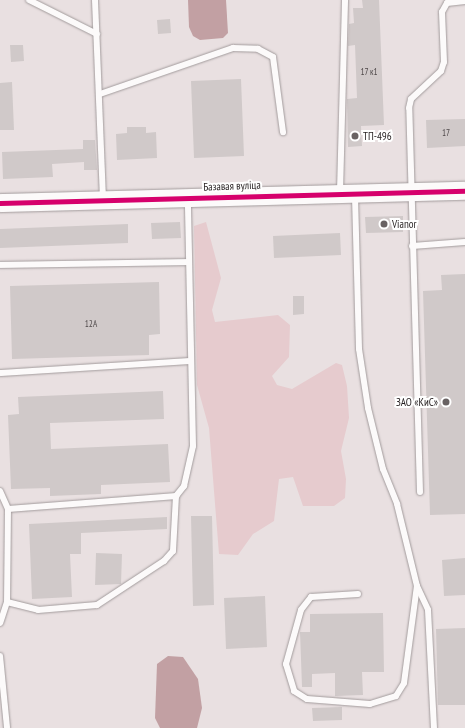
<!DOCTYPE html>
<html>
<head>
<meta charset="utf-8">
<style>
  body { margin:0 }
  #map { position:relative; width:465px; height:728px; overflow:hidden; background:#e9e0e1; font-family:"PT Sans Narrow",sans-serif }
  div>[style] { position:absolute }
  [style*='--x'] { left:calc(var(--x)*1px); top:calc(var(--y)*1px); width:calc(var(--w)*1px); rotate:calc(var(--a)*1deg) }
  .green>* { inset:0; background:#e6cbce }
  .water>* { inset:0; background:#c2a0a3 }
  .building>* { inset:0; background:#d0c9c9 }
  .roads { filter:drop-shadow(0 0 1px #a29b9c) drop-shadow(0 0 1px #a29b9c) }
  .lane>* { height:6px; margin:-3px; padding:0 3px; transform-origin:3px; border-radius:3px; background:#fcfafa }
  .secondary>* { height:18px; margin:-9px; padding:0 9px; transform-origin:9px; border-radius:9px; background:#fcfafa }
  .cycleway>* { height:5px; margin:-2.5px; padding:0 2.5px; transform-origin:2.5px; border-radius:2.5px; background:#d6006c }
  .dots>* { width:11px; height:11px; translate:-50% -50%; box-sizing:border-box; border:2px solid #fff; border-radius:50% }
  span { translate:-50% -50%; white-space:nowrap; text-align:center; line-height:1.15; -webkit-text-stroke:4px #fff; paint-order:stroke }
  .number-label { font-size:9px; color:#4f494a }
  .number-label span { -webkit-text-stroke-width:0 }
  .poi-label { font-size:11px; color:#241e1f }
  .left { translate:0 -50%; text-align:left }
  .right { translate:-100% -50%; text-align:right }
  .street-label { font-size:11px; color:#241e1f }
</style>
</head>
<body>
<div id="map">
  <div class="green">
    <i style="clip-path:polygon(206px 222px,221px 278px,212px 310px,215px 322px,278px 315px,290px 325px,289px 357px,272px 376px,277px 385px,292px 389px,336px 363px,342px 365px,347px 386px,349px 418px,341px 451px,346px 479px,345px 498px,334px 506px,303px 506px,293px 477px,279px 479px,274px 521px,253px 534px,238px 555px,219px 554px,209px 428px,197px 385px,194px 226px)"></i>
  </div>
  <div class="water">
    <i style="clip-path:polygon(188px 0,226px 0,228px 33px,223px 38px,200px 40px,193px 36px,189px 27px)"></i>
    <i style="clip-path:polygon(168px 656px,183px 657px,198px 679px,202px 708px,197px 728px,160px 728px,155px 718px,157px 664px)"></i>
  </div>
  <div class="building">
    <i style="clip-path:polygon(362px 0,379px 0,384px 125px,361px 126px,362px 146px,348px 147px,347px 99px,357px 98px,355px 45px,348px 46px,349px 24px,354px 23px,353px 8px,363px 8px)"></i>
    <i style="clip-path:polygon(170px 19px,171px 33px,158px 34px,157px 20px)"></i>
    <i style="clip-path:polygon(10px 45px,23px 45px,24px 61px,11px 62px)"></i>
    <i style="clip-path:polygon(241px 79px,244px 156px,194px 158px,191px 81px)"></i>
    <i style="clip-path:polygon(12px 82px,14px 130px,0 130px,0 83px)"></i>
    <i style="clip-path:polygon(465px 119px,465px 146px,427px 148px,426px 120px)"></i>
    <i style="clip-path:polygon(127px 127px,146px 127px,146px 133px,156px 132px,157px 158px,117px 160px,116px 134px,127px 133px)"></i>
    <i style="clip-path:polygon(83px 140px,95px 140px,97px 170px,84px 170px,84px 162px,52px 164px,53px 177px,3px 179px,2px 152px,83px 149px)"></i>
    <i style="clip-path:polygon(403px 216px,403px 232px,366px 233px,365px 217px)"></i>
    <i style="clip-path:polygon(180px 222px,181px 238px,152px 239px,151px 223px)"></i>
    <i style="clip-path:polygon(128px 224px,128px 243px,0 248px,0 229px)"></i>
    <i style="clip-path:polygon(340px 233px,341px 255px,274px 258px,273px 236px)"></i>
    <i style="clip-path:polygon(465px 274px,465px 514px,430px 515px,423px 291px,442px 290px,441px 275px)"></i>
    <i style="clip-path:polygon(159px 282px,160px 334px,149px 335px,149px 355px,12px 359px,10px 286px)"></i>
    <i style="clip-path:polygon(293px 296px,304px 296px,304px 314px,293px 315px)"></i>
    <i style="clip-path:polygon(163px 391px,164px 419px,50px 423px,51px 449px,168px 444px,170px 482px,101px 485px,101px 494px,50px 496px,50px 488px,11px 489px,8px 415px,19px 414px,18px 397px)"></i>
    <i style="clip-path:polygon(191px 516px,212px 516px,214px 605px,193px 606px)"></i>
    <i style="clip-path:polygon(167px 517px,167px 529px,81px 533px,81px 554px,70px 554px,72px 597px,32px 599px,29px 524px)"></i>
    <i style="clip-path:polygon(96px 553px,122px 554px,121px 584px,95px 585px)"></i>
    <i style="clip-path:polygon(465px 558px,465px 595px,444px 596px,442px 560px)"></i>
    <i style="clip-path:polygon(265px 596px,267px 647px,226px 649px,224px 598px)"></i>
    <i style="clip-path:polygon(383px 613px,384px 672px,362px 672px,363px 695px,335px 696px,335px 673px,312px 674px,312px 687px,302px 687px,300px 632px,310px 632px,310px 614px)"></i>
    <i style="clip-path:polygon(465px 628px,465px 705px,438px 705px,436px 629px)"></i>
    <i style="clip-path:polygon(342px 707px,342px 720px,313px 721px,312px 708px)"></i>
  </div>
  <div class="roads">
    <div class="lane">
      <i style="--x:29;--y:0;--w:76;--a:26.6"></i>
      <i style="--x:95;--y:0;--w:198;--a:87.7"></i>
      <i style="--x:100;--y:94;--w:141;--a:-19.1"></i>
      <i style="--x:233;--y:48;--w:25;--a:2"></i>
      <i style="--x:258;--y:49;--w:17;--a:28"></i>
      <i style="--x:273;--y:57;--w:76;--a:82.4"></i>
      <i style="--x:340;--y:192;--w:192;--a:-88.5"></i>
      <i style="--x:355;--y:196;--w:153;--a:88.5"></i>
      <i style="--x:359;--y:349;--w:60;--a:81.3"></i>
      <i style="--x:368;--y:408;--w:63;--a:76.2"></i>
      <i style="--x:383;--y:469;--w:38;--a:68"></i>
      <i style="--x:397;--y:504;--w:84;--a:76.3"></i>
      <i style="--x:417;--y:586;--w:26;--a:65"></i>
      <i style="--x:428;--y:610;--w:118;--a:87.1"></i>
      <i style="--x:412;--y:246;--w:53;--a:-4.3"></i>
      <i style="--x:0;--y:265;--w:189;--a:-0.9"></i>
      <i style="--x:0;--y:373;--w:191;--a:-3.6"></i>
      <i style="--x:0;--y:491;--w:20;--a:66"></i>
      <i style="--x:8;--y:509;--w:93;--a:90.6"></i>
      <i style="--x:7;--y:602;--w:22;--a:108"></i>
      <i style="--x:420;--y:492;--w:384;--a:-91.6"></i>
      <i style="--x:409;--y:108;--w:9;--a:-77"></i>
      <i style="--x:411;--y:99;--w:41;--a:-43"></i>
      <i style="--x:441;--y:71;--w:9;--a:-72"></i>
      <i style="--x:444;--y:62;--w:50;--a:-92.3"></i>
      <i style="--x:442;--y:12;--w:10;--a:-61"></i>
      <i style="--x:447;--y:3;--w:18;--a:-6"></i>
      <i style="--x:8;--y:509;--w:169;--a:-4.4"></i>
      <i style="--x:176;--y:496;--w:13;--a:-51"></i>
      <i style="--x:184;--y:486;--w:41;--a:-77.3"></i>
      <i style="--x:193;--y:446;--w:247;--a:-91.2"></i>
      <i style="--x:358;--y:594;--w:47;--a:176.3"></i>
      <i style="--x:311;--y:597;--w:16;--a:128"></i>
      <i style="--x:301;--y:610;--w:56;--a:105.5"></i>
      <i style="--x:286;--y:664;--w:28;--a:73"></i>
      <i style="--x:294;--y:691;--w:15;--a:32"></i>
      <i style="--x:307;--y:699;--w:63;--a:4.5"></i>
      <i style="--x:370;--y:704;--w:27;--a:-17"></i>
      <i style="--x:396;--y:696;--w:15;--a:-58"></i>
      <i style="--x:404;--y:683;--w:98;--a:-82.4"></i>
      <i style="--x:7;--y:602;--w:32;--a:14"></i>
      <i style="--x:38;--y:610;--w:59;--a:-4.8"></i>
      <i style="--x:97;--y:605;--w:80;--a:-33.3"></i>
      <i style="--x:164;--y:561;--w:13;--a:-48"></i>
      <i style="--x:173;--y:551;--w:55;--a:-86.9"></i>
      <i style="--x:0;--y:656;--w:72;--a:84.4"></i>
    </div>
    <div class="secondary">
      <i style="--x:0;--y:203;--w:465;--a:-1.5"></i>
    </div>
  </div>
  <div class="cycleway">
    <i style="--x:0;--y:203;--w:465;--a:-1.5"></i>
  </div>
  <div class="dots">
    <i style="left:355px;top:136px;background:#696263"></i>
    <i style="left:384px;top:224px;background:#696263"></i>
    <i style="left:446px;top:402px;background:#696263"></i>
  </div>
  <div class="number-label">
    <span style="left:369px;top:72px">17 к1</span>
    <span style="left:446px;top:133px">17</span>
    <span style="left:91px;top:324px">12А</span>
  </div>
  <div class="poi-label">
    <span class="left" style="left:363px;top:136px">ТП-496</span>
    <span class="left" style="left:392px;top:224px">Vianor</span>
    <span class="right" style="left:438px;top:402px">ЗАО «КиС»</span>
  </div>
  <div class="street-label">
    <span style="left:232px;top:186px;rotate:-2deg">Базавая вуліца</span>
  </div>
</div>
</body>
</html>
